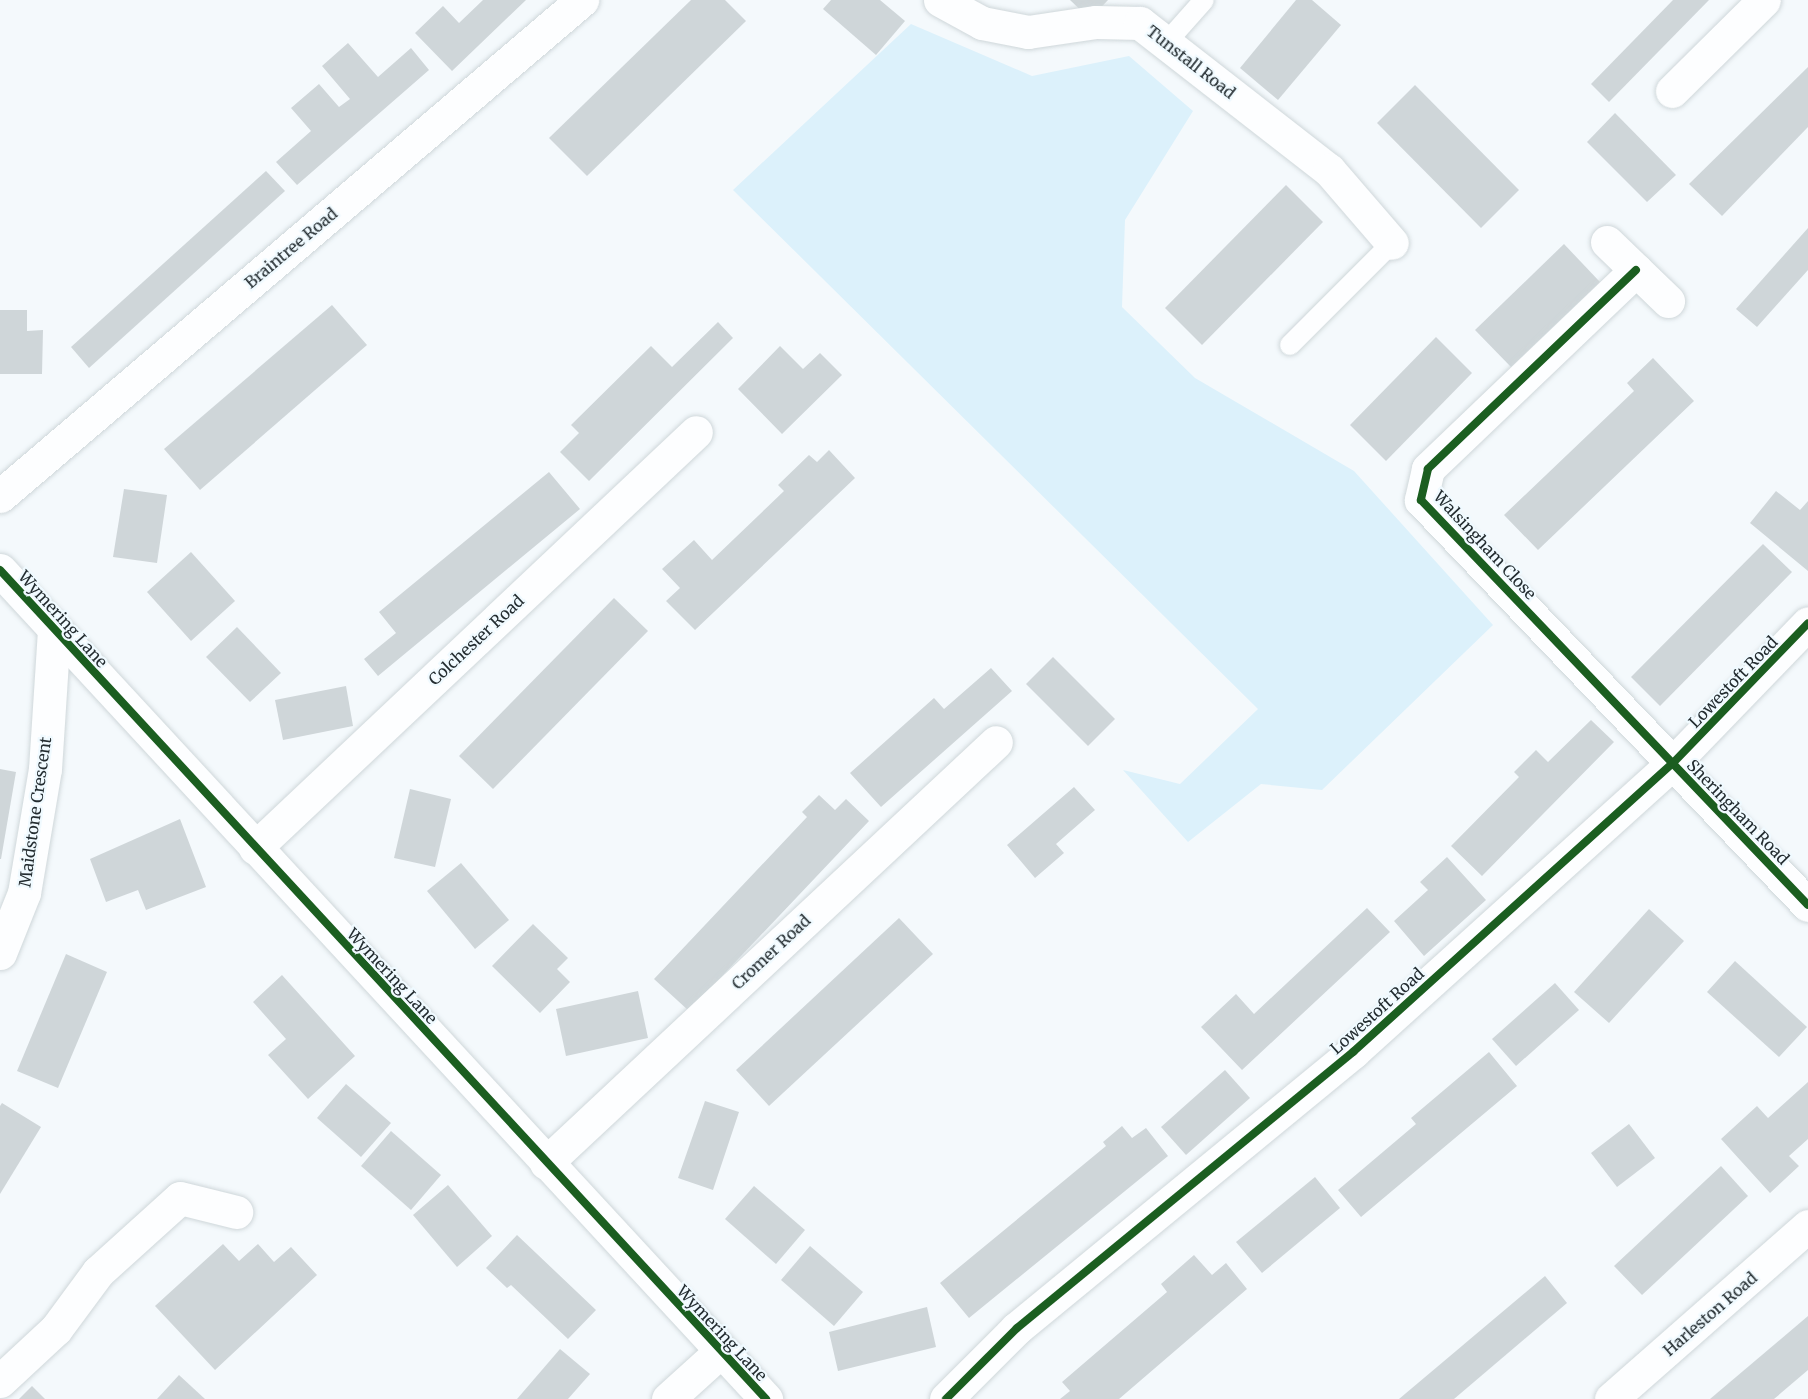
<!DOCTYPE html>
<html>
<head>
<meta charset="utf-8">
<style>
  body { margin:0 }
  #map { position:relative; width:1808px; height:1399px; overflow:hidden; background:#f4f9fc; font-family:Merriweather,serif }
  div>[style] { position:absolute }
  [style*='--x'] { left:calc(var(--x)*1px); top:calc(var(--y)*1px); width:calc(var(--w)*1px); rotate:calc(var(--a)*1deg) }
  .green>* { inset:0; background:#dcf1fb }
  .building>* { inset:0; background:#cfd6d9 }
  .roads { filter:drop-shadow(0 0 2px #cfd7da) drop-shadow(0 0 2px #cfd7da) }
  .service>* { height:20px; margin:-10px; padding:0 10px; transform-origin:10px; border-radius:10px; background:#fdfeff }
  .minor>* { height:33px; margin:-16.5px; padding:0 16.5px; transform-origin:16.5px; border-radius:16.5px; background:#fdfeff }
  .cycleway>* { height:8px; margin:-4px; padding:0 4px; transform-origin:4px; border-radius:4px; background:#1b5e20 }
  span { translate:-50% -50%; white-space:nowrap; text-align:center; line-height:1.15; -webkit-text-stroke:4.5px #f0faff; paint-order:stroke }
  .street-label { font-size:16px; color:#232c30 }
</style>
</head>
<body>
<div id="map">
  <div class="green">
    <i style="clip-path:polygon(911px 24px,1032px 76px,1129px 56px,1193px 111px,1125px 220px,1122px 307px,1195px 378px,1354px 471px,1493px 625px,1322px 790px,1261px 784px,1188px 842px,1123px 770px,1180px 784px,1258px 709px,733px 190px)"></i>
  </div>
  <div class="building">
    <i style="clip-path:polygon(483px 0,526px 0,452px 71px,415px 33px,443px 6px,459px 23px)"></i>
    <i style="clip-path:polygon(691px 0,725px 0,746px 21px,587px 176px,549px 138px)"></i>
    <i style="clip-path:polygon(831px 0,880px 0,905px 21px,876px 55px,823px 9px)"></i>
    <i style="clip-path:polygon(1070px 0,1108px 0,1090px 19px)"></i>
    <i style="clip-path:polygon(1296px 0,1312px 0,1341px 25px,1278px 100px,1240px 68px)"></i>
    <i style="clip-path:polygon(1673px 0,1709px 0,1609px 102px,1591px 84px)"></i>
    <i style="clip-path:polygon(348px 43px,378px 77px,411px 48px,429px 70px,297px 185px,276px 162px,311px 131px,291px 108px,319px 84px,339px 107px,350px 99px,322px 66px)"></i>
    <i style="clip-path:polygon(1808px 67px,1808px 127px,1722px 216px,1689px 184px)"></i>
    <i style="clip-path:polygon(1415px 85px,1519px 190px,1481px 228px,1377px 123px)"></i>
    <i style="clip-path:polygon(1615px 113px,1676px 175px,1647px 202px,1587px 142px)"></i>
    <i style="clip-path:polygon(266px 171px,285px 191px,89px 368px,71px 347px)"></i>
    <i style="clip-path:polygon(1286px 185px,1323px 222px,1202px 345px,1165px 308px)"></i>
    <i style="clip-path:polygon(1808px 228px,1808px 270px,1757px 327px,1736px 309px)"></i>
    <i style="clip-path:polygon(1564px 244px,1600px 282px,1511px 367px,1475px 330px)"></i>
    <i style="clip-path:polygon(332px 305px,367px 345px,200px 490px,164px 449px)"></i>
    <i style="clip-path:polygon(0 310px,27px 310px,27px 331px,43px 330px,42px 374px,0 374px)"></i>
    <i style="clip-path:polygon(718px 322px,733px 338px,589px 481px,560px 452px,579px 433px,571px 425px,651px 346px,672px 367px)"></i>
    <i style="clip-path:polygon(1436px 337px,1472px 373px,1386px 461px,1350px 425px)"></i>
    <i style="clip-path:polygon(780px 346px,803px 369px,820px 353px,842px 375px,782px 434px,738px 389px)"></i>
    <i style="clip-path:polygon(1653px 358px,1694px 401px,1538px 550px,1504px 515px,1634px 391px,1627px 383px)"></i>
    <i style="clip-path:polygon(829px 450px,855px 478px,695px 630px,666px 601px,680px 588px,662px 569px,694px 540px,712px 560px,784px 491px,778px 485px,809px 455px,817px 462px)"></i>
    <i style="clip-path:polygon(549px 472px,580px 509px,378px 676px,364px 659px,396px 633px,379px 612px)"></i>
    <i style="clip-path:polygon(124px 489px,167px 495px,157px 563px,113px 557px)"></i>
    <i style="clip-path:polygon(1776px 491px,1800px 510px,1808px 501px,1808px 571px,1750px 523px)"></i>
    <i style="clip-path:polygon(1763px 544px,1792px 572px,1660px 706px,1631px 677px)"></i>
    <i style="clip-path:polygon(191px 552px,235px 601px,191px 641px,147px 592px)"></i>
    <i style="clip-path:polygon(614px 598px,648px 631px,493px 789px,459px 756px)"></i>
    <i style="clip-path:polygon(237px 627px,281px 673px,250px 702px,206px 657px)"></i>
    <i style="clip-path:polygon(1053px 657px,1115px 719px,1088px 746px,1026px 684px)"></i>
    <i style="clip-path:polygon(991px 668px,1012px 691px,881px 807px,850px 773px,934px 698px,944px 709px)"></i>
    <i style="clip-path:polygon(346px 686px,353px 726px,283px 740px,275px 700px)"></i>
    <i style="clip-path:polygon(1591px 720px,1614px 742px,1482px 876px,1451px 846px,1519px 777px,1514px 772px,1536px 750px,1548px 762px)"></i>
    <i style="clip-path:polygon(0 769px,16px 772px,1px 859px,0 859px)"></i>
    <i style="clip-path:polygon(1074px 787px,1095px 810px,1056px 844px,1064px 853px,1035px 878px,1007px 845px)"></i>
    <i style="clip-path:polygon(410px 789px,451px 799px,435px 867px,394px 858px)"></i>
    <i style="clip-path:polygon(819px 795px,835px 810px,846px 799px,869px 821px,689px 1011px,654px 979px,807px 817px,802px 812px)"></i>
    <i style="clip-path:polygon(180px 819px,206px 887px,146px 910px,138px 890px,106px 902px,90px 859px)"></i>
    <i style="clip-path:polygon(1447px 857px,1486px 900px,1424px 956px,1394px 921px,1428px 890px,1420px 882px)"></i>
    <i style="clip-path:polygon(461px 863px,509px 920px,475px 949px,427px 891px)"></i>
    <i style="clip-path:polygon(1367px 908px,1390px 932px,1242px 1070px,1201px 1027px,1236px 994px,1254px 1014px)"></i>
    <i style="clip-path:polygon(1649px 909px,1684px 941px,1609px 1023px,1574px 992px)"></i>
    <i style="clip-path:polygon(899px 918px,933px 954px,769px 1106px,736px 1070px)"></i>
    <i style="clip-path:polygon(533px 924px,568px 958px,557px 969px,570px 982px,540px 1013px,492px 966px)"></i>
    <i style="clip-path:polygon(66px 954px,107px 972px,58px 1088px,17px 1071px)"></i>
    <i style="clip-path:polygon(1735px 961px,1807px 1027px,1779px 1057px,1707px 992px)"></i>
    <i style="clip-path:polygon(282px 975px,355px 1056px,308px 1099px,268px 1055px,286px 1039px,253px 1002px)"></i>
    <i style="clip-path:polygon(1555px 983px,1579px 1010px,1516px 1066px,1492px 1039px)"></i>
    <i style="clip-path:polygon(638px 991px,648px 1038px,566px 1056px,556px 1009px)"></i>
    <i style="clip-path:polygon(1489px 1052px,1517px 1086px,1361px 1217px,1338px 1190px,1416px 1124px,1411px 1118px)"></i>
    <i style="clip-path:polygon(1225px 1070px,1250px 1098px,1186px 1155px,1161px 1127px)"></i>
    <i style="clip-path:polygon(1808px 1082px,1808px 1139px,1789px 1156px,1799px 1166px,1770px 1193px,1721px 1139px,1757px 1106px,1768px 1118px)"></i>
    <i style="clip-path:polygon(346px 1084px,391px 1123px,361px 1157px,317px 1118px)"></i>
    <i style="clip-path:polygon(705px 1101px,739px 1112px,713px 1190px,678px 1178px)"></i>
    <i style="clip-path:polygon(2px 1103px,41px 1127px,0 1194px,0 1106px)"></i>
    <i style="clip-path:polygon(1629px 1124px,1655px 1158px,1617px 1187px,1591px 1153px)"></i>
    <i style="clip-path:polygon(1122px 1126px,1132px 1138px,1146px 1128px,1168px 1156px,969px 1318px,940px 1283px,1106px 1146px,1103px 1142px)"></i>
    <i style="clip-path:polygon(391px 1131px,441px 1175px,411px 1210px,361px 1166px)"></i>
    <i style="clip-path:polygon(1721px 1166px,1748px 1196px,1642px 1295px,1614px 1266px)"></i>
    <i style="clip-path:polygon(1315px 1177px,1340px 1208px,1262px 1273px,1236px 1242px)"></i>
    <i style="clip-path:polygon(448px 1185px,492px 1236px,457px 1267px,413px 1215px)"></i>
    <i style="clip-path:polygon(754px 1186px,805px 1230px,776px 1264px,725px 1219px)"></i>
    <i style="clip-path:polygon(517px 1235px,596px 1310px,568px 1339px,511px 1285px,507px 1288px,486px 1268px)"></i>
    <i style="clip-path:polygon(223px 1244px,239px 1261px,258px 1244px,274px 1262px,291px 1247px,317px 1275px,215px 1370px,155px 1306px)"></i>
    <i style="clip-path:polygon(810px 1246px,863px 1292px,834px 1326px,781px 1280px)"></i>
    <i style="clip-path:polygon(1194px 1255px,1212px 1275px,1226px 1263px,1247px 1289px,1119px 1399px,1060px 1399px,1070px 1391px,1062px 1382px,1167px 1292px,1161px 1284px)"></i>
    <i style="clip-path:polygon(1545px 1276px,1567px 1303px,1454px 1399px,1399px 1399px)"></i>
    <i style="clip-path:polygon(927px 1307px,936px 1347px,838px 1371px,829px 1332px)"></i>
    <i style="clip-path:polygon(1808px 1316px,1808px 1370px,1774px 1399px,1710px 1399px)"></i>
    <i style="clip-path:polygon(560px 1349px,590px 1374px,568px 1399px,517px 1399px)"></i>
    <i style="clip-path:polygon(179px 1375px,205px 1399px,157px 1399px)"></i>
    <i style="clip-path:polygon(32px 1386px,45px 1399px,19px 1399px)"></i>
  </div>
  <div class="roads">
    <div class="service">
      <i style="--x:1166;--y:43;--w:57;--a:-48.5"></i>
      <i style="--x:1290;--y:345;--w:144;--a:-45"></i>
    </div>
    <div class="minor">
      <i style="--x:940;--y:0;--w:48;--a:28.7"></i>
      <i style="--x:982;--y:23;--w:47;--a:11.1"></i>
      <i style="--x:1028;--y:32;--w:69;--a:-8.4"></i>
      <i style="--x:1096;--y:22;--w:44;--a:1.3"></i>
      <i style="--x:1140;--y:23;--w:239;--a:37.9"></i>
      <i style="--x:1329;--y:170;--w:96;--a:49.2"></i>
      <i style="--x:1672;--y:91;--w:129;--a:-44.7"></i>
      <i style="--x:1607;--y:242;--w:85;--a:44"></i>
      <i style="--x:1636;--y:270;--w:288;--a:136.3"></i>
      <i style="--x:1428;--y:469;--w:32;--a:103"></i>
      <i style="--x:1421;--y:500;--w:560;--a:46.3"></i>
      <i style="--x:0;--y:496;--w:765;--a:-40.44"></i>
      <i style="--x:0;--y:570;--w:1129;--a:47.26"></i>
      <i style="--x:255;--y:848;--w:606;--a:-43.33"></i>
      <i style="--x:0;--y:953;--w:65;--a:-68.2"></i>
      <i style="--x:24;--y:893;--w:126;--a:-80.4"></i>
      <i style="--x:45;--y:769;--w:139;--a:-86.3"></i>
      <i style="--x:546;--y:1163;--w:616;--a:-43.09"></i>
      <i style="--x:0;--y:1381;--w:76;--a:-42.9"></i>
      <i style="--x:56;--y:1329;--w:71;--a:-53.6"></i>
      <i style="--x:98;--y:1272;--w:110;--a:-42.1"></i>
      <i style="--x:180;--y:1198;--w:58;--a:14"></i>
      <i style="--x:668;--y:1399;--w:72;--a:-42.2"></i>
      <i style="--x:946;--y:1399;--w:100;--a:-45"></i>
      <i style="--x:1017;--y:1328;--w:435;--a:-39.4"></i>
      <i style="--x:1353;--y:1052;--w:431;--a:-42.1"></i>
      <i style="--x:1673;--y:763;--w:194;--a:-46"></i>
      <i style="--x:1611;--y:1399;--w:262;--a:-41.3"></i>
    </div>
  </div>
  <div class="cycleway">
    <i style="--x:1636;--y:270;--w:288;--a:136.3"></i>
    <i style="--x:1428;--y:469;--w:32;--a:103"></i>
    <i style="--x:1421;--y:500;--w:560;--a:46.3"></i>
    <i style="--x:0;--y:570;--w:1129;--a:47.26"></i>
    <i style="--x:946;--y:1399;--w:100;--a:-45"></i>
    <i style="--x:1017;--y:1328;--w:435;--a:-39.4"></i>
    <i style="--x:1353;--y:1052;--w:431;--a:-42.1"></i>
    <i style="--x:1673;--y:763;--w:194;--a:-46"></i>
  </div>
  <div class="street-label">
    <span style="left:1191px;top:62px;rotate:38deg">Tunstall Road</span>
    <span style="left:291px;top:248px;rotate:-40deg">Braintree Road</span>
    <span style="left:1485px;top:545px;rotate:47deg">Walsingham Close</span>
    <span style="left:63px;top:619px;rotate:48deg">Wymering Lane</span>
    <span style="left:476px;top:640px;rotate:-43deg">Colchester Road</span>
    <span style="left:1733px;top:682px;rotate:-46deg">Lowestoft Road</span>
    <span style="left:35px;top:812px;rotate:-82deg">Maidstone Crescent</span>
    <span style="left:1738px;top:812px;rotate:46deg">Sheringham Road</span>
    <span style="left:771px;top:952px;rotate:-43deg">Cromer Road</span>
    <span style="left:392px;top:976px;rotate:47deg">Wymering Lane</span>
    <span style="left:1377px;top:1011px;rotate:-42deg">Lowestoft Road</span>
    <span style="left:1710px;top:1314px;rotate:-41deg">Harleston Road</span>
    <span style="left:722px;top:1333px;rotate:47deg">Wymering Lane</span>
  </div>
</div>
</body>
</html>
